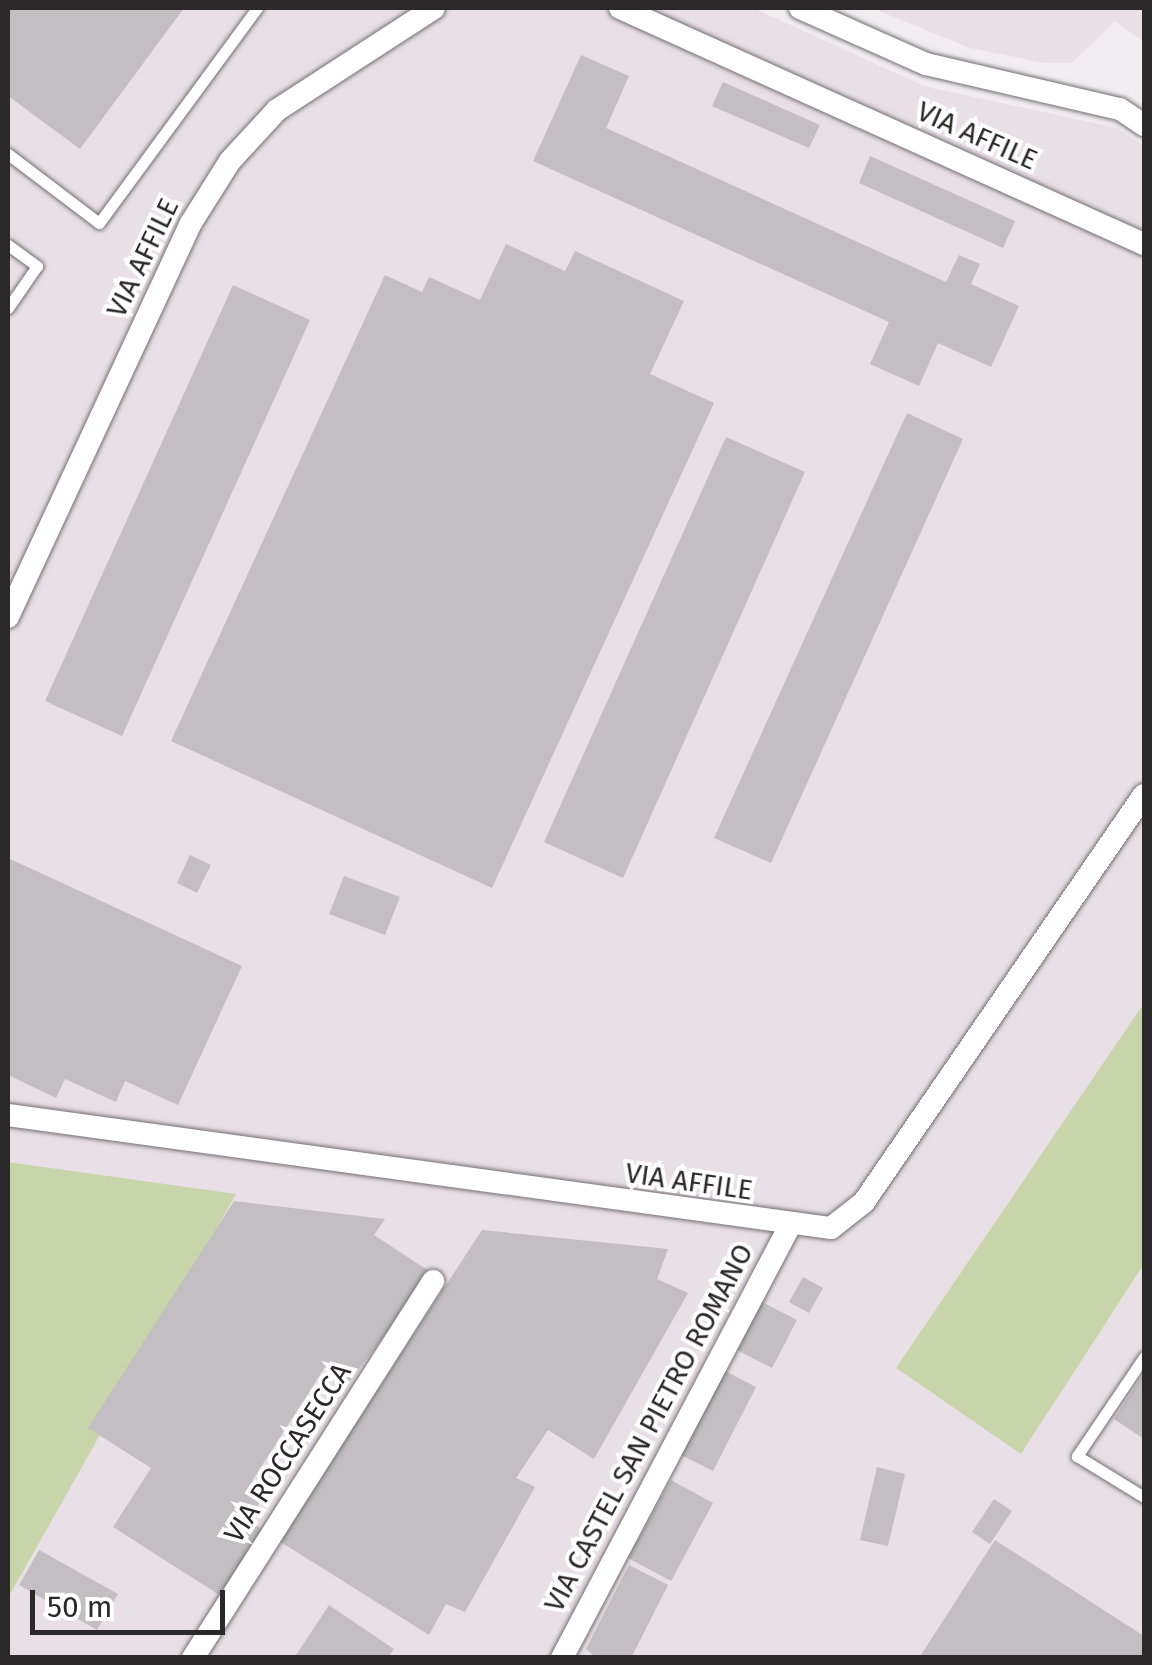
<!DOCTYPE html>
<html>
<head>
<meta charset="utf-8">
<style>
  body { margin:0 }
  #map { position:relative; width:1152px; height:1665px; overflow:hidden; background:#f1edf0; font-family:"Fira Sans",sans-serif }
  div>[style] { position:absolute }
  [style*='--x'] { left:calc(var(--x)*1px); top:calc(var(--y)*1px); width:calc(var(--w)*1px); rotate:calc(var(--a)*1deg) }
  .built>* { inset:0; background:#e9dfe7 }
  .green>* { inset:0; background:#c8d4aa }
  .building>* { inset:0; background:#c2bec1 }
  .roads { filter:drop-shadow(0 0 2px #726f71) drop-shadow(0 0 2px #726f71) }
  .lane>* { height:11px; margin:-5.5px; padding:0 5.5px; transform-origin:5.5px; border-radius:5.5px; background:#fff }
  .street>* { height:22px; margin:-11px; padding:0 11px; transform-origin:11px; border-radius:11px; background:#fff }
  span { translate:-50% -50%; white-space:nowrap; text-align:center; line-height:1.15; -webkit-text-stroke:8px #fff; paint-order:stroke }
  .street-label { font-size:28px; color:#2a2829 }
  .frame { position:absolute; inset:0; border:10px solid #2a2829; pointer-events:none }
  .scale { position:absolute; left:30px; top:1590px; width:195px; height:45px; box-sizing:border-box; border:5px solid #2a2829; border-top:0; padding-left:12px; font-size:30px; line-height:35px; white-space:nowrap; color:#2a2829; -webkit-text-stroke:8px #fff; paint-order:stroke }
</style>
</head>
<body>
<div id="map">
  <div class="built">
    <i style="clip-path:polygon(8px 8px,753px 8px,924px 86px,1117px 128px,1144px 146px,1144px 1003px,896px 1368px,1021px 1454px,1144px 1264px,1144px 1657px,574px 1657px,779px 1264px,760px 1255px,551px 1657px,8px 1657px,8px 1598px,235px 1195px,8px 1162px)"></i>
    <i style="clip-path:polygon(872px 8px,1144px 8px,1144px 42px,1115px 21px,1072px 63px,1045px 63px,970px 48px)"></i>
  </div>
  <div class="green">
    <i style="clip-path:polygon(1144px 1003px,1144px 1264px,1021px 1454px,896px 1368px)"></i>
    <i style="clip-path:polygon(8px 1162px,236px 1194px,8px 1598px)"></i>
  </div>
  <div class="building">
    <i style="clip-path:polygon(8px 8px,184px 8px,80px 149px,8px 96px)"></i>
    <i style="clip-path:polygon(581px 55px,629px 76px,606px 128px,946px 282px,959px 255px,980px 264px,971px 284px,1019px 306px,991px 367px,938px 343px,919px 386px,870px 364px,889px 322px,533px 161px)"></i>
    <i style="clip-path:polygon(723px 82px,820px 125px,809px 148px,712px 106px)"></i>
    <i style="clip-path:polygon(870px 156px,1015px 221px,1003px 248px,859px 183px)"></i>
    <i style="clip-path:polygon(506px 244px,565px 271px,575px 251px,684px 301px,650px 374px,714px 403px,492px 888px,171px 741px,385px 275px,422px 292px,429px 277px,480px 300px)"></i>
    <i style="clip-path:polygon(233px 285px,310px 320px,122px 736px,45px 701px)"></i>
    <i style="clip-path:polygon(907px 413px,963px 439px,771px 863px,714px 838px)"></i>
    <i style="clip-path:polygon(726px 437px,805px 472px,623px 878px,544px 842px)"></i>
    <i style="clip-path:polygon(190px 855px,211px 865px,197px 893px,177px 883px)"></i>
    <i style="clip-path:polygon(8px 858px,242px 966px,178px 1105px,125px 1081px,116px 1102px,65px 1079px,56px 1098px,8px 1075px)"></i>
    <i style="clip-path:polygon(344px 876px,400px 897px,385px 935px,329px 914px)"></i>
    <i style="clip-path:polygon(234px 1201px,385px 1219px,374px 1235px,432px 1273px,349px 1382px,325px 1367px,252px 1481px,267px 1491px,248px 1521px,263px 1530px,221px 1596px,113px 1527px,151px 1468px,88px 1428px)"></i>
    <i style="clip-path:polygon(482px 1230px,668px 1249px,657px 1279px,688px 1293px,594px 1459px,548px 1430px,516px 1478px,535px 1487px,465px 1612px,446px 1604px,429px 1635px,279px 1541px)"></i>
    <i style="clip-path:polygon(803px 1277px,823px 1288px,809px 1313px,789px 1302px)"></i>
    <i style="clip-path:polygon(762px 1302px,797px 1320px,772px 1368px,737px 1350px)"></i>
    <i style="clip-path:polygon(723px 1370px,756px 1387px,713px 1471px,681px 1455px)"></i>
    <i style="clip-path:polygon(1144px 1373px,1144px 1439px,1114px 1419px)"></i>
    <i style="clip-path:polygon(877px 1467px,905px 1474px,888px 1546px,860px 1540px)"></i>
    <i style="clip-path:polygon(671px 1480px,713px 1503px,671px 1581px,628px 1558px)"></i>
    <i style="clip-path:polygon(994px 1499px,1012px 1511px,990px 1544px,972px 1532px)"></i>
    <i style="clip-path:polygon(995px 1540px,1144px 1636px,1144px 1658px,919px 1658px)"></i>
    <i style="clip-path:polygon(39px 1550px,118px 1594px,97px 1630px,19px 1585px)"></i>
    <i style="clip-path:polygon(629px 1565px,668px 1585px,631px 1658px,596px 1658px,586px 1649px)"></i>
    <i style="clip-path:polygon(329px 1605px,394px 1649px,388px 1658px,294px 1658px)"></i>
  </div>
  <div class="roads">
    <div class="lane">
      <i style="--x:8;--y:154;--w:114;--a:37.2"></i>
      <i style="--x:99;--y:223;--w:267;--a:-53.7"></i>
      <i style="--x:8;--y:245;--w:36;--a:36"></i>
      <i style="--x:37;--y:266;--w:51;--a:124.6"></i>
      <i style="--x:1144;--y:1357;--w:120;--a:124.1"></i>
      <i style="--x:1077;--y:1456;--w:79;--a:31.5"></i>
    </div>
    <div class="street">
      <i style="--x:620;--y:8;--w:575;--a:24.25"></i>
      <i style="--x:800;--y:8;--w:138;--a:24"></i>
      <i style="--x:926;--y:64;--w:199;--a:13.1"></i>
      <i style="--x:1120;--y:109;--w:29;--a:34"></i>
      <i style="--x:8;--y:617;--w:434;--a:-65.1"></i>
      <i style="--x:191;--y:223;--w:73;--a:-57.8"></i>
      <i style="--x:230;--y:161;--w:69;--a:-47.3"></i>
      <i style="--x:277;--y:110;--w:187;--a:-33"></i>
      <i style="--x:8;--y:1115;--w:831;--a:7.82"></i>
      <i style="--x:831;--y:1228;--w:42;--a:-38.2"></i>
      <i style="--x:864;--y:1202;--w:494;--a:-55.5"></i>
      <i style="--x:193;--y:1658;--w:447;--a:-57.5"></i>
      <i style="--x:562;--y:1658;--w:487;--a:-62.2"></i>
    </div>
  </div>
  <div class="street-label">
    <span style="left:977px;top:136px;rotate:24deg">VIA AFFILE</span>
    <span style="left:143px;top:258px;rotate:-64deg">VIA AFFILE</span>
    <span style="left:689px;top:1182px;rotate:8deg">VIA AFFILE</span>
    <span style="left:649px;top:1428px;rotate:-62deg">VIA CASTEL SAN PIETRO ROMANO</span>
    <span style="left:288px;top:1453px;rotate:-57deg">VIA ROCCASECCA</span>
  </div>
  <div class="frame"></div>
  <div class="scale">50 m</div>
</div>
</body>
</html>
